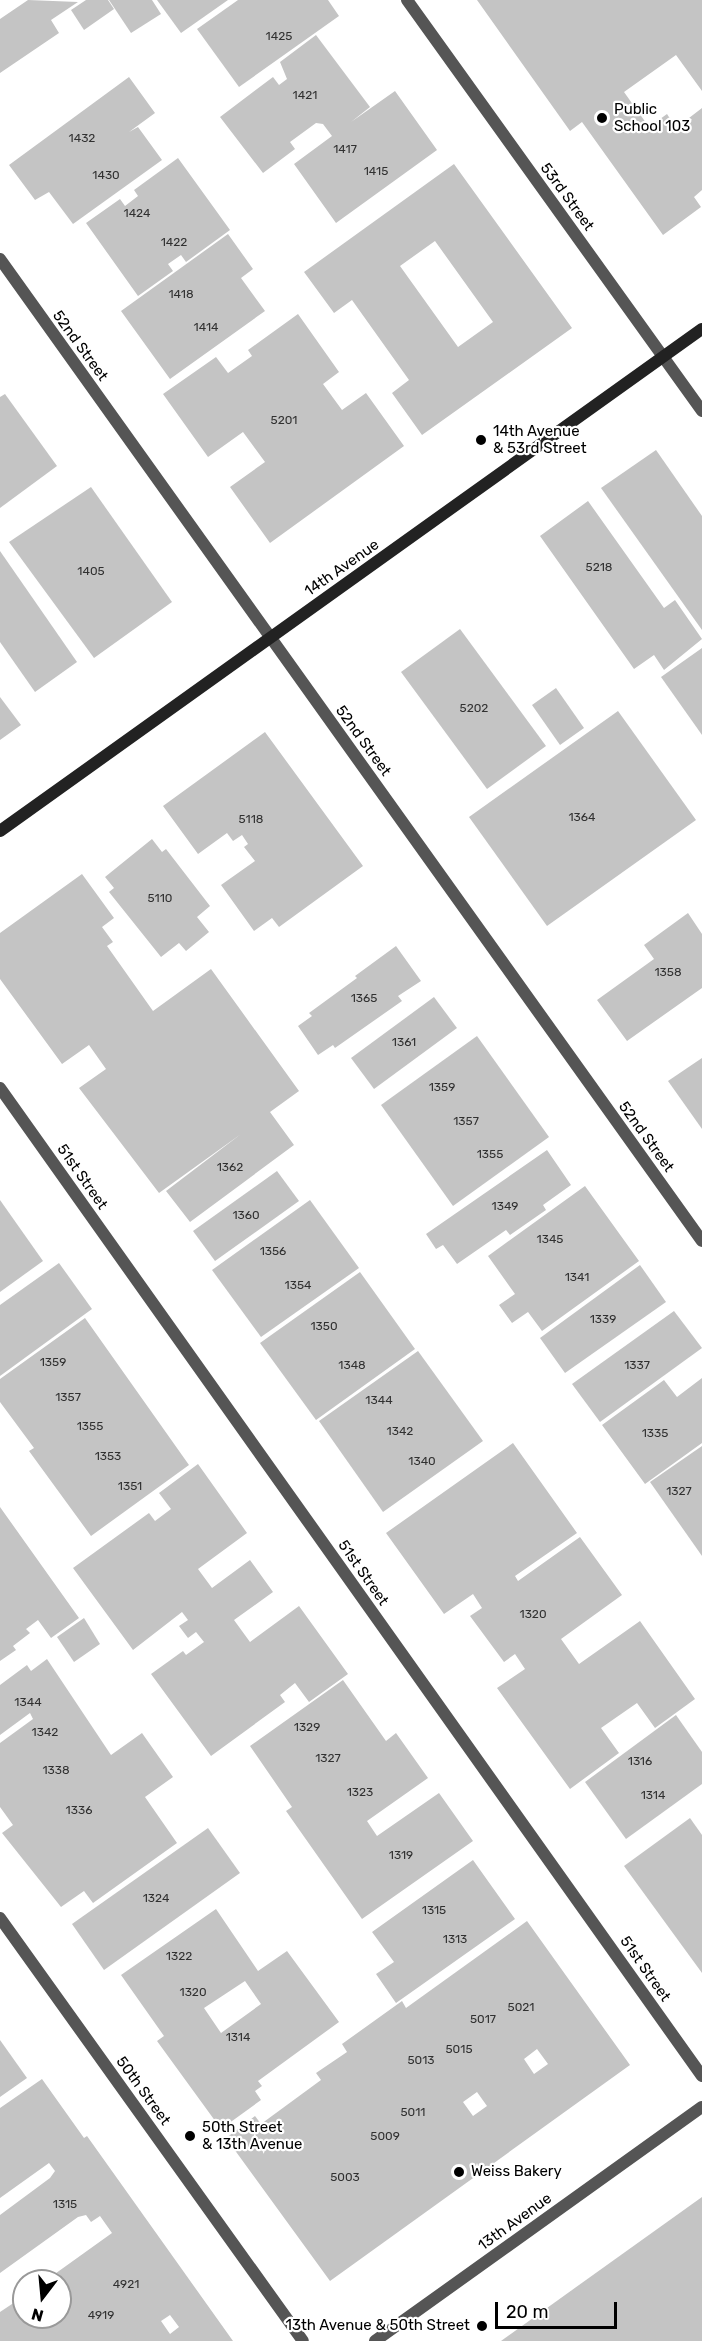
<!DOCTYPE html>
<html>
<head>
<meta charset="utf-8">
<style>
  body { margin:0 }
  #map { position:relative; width:702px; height:2341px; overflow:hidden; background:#fff; font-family:Rubik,sans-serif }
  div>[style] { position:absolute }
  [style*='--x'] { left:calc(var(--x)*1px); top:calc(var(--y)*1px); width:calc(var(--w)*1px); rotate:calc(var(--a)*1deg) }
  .building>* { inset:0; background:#c4c4c4 }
  .street>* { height:12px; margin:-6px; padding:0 6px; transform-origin:6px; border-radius:6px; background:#555 }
  .secondary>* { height:12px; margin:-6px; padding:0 6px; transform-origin:6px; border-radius:6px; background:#222 }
  .dots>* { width:16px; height:16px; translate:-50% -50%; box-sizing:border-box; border:3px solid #fff; border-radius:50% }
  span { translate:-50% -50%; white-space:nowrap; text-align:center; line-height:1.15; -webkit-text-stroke:4.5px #fff; paint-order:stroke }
  .number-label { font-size:12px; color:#313131 }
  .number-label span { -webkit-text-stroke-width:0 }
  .poi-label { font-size:15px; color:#000 }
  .left { translate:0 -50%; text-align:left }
  .right { translate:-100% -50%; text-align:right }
  .street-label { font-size:15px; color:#000 }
  .north { position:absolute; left:12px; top:2269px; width:60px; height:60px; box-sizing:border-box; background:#fff; border:2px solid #999; border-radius:50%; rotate:196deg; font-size:16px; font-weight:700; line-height:24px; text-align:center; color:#000 }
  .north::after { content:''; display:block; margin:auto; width:21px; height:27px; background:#000; clip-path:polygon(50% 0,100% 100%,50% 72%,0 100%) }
  .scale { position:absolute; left:495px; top:2302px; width:122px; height:27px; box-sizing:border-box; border:3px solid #000; border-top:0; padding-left:8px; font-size:18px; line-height:21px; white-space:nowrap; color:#000; -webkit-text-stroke:4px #fff; paint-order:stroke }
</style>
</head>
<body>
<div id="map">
  <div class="building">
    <i style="clip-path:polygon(28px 0,78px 2px,51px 20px,59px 33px,0 73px,0 19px)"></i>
    <i style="clip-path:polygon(86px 0,108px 0,114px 9px,84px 30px,71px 10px)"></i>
    <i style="clip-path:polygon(109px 0,152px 0,161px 14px,131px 33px)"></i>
    <i style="clip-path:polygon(157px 0,228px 0,181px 33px)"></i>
    <i style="clip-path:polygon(238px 0,328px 0,339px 16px,239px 87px,197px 29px)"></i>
    <i style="clip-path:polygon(477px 0,702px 0,702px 91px,676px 55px,624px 92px,649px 127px,667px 114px,676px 128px,702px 108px,702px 190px,694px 197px,701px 207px,663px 235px,582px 122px,570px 131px)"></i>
    <i style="clip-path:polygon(316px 35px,370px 107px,351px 122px,395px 91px,437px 150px,336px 223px,294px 164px,332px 136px,323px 124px,316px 123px,290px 142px,295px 149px,263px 173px,220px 117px,273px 77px,279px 85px,287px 79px,280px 62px)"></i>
    <i style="clip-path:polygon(129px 77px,155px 113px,129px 132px,138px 127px,162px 160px,73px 224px,49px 192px,35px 200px,9px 165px)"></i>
    <i style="clip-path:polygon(178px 158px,230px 230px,186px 262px,181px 255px,168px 264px,173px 271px,138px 296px,86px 223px,120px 199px,125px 206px,138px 196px,134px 190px)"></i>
    <i style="clip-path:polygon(evenodd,454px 164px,572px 328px,422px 435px,392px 393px,409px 380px,352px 300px,334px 313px,304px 272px,454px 164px,435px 241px,493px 322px,458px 347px,400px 266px,435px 241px)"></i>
    <i style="clip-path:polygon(228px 234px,253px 269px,241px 278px,265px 311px,170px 379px,121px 311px)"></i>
    <i style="clip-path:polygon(298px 314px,339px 372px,323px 384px,342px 410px,366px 393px,404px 446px,270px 543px,230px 487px,265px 462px,243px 432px,208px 457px,163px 394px,216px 357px,228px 373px,252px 356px,248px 350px)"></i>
    <i style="clip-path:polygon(5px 394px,57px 466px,0 508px,0 397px)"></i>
    <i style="clip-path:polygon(656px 450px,702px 516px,702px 630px,601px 488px)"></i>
    <i style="clip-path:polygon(91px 487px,172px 602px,94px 658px,9px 542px)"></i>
    <i style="clip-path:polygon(588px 501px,664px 608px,675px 600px,702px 639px,664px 670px,654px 655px,634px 669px,540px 536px)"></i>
    <i style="clip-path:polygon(0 551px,77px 662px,35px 692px,0 642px)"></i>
    <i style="clip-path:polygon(460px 629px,546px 746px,487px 789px,401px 672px)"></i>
    <i style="clip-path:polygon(702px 648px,702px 735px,661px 677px)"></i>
    <i style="clip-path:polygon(556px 688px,584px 728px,560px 745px,532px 705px)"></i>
    <i style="clip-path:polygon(0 697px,21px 725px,0 740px)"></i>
    <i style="clip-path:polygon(618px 711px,696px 820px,547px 926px,469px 817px)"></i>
    <i style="clip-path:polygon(265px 732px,363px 866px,279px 927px,272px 918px,254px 931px,221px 885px,255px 861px,244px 847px,248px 844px,242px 835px,233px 841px,227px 833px,198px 854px,163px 806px)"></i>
    <i style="clip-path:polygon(152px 839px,162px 852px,166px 849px,210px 906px,197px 917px,209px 932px,186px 951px,179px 943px,161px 957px,109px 892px,114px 888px,105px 877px)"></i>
    <i style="clip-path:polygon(82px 874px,114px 918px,102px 927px,113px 942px,107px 946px,153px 1011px,211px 969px,299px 1091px,270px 1112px,294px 1145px,190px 1222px,166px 1191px,241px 1134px,159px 1193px,79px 1088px,106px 1069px,89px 1045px,62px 1064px,0 979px,0 933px)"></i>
    <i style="clip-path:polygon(688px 913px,702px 934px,702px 988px,627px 1041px,597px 1000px,654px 959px,644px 945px)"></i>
    <i style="clip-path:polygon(396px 946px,421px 981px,398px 996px,402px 1001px,335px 1048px,333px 1045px,318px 1055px,298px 1026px,312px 1016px,309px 1013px,357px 978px,355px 976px)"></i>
    <i style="clip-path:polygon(434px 997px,457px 1028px,374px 1089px,351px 1058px)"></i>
    <i style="clip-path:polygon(477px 1036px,549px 1137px,453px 1206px,381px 1105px)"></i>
    <i style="clip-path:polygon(702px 1058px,702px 1129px,668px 1081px)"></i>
    <i style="clip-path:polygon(547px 1150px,571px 1185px,543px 1205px,546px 1210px,510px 1235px,506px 1230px,457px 1264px,443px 1245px,436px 1249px,426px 1234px)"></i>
    <i style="clip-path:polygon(277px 1171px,299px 1201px,215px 1261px,193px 1231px)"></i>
    <i style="clip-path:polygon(585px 1186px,639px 1261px,542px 1331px,528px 1312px,512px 1323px,499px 1305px,515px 1294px,488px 1256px)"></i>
    <i style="clip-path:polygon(0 1200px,43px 1261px,0 1292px)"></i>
    <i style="clip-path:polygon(310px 1200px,359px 1268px,261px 1337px,212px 1270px)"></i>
    <i style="clip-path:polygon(59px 1263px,92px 1309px,0 1376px,0 1305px)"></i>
    <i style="clip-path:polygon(640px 1265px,666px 1302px,565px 1373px,540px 1338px)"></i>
    <i style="clip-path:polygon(360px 1272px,415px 1349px,316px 1420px,260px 1343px)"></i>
    <i style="clip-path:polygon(674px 1311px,702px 1348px,600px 1422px,572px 1384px)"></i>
    <i style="clip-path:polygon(85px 1318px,189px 1465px,91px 1536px,29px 1451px,34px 1448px,0 1402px,0 1379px)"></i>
    <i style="clip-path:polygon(418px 1351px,483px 1441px,383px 1512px,319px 1421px)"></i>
    <i style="clip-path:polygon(702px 1378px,702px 1443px,645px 1484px,602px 1425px,664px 1380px,677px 1397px)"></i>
    <i style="clip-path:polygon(513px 1443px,577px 1533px,515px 1576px,518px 1581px,580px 1537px,622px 1595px,561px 1639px,579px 1664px,640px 1621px,695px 1699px,655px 1728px,637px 1703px,601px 1728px,619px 1753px,570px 1789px,497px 1688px,525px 1669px,515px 1654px,504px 1662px,470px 1616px,482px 1608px,473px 1594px,444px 1614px,386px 1533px)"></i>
    <i style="clip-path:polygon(702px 1446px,702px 1556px,650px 1482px)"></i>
    <i style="clip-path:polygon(198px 1464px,247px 1533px,198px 1569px,212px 1588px,250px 1560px,273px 1592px,234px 1620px,250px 1642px,299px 1606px,348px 1674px,309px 1702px,295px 1683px,280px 1695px,285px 1702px,211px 1756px,151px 1674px,183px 1651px,186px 1655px,204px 1642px,196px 1632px,188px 1638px,179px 1626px,188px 1620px,182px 1612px,133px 1650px,73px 1568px,149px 1513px,155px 1521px,171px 1509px,159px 1493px)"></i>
    <i style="clip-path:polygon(0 1507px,79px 1618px,51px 1638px,38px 1620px,26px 1629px,30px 1633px,13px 1646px,16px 1650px,0 1661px)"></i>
    <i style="clip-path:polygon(84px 1618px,100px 1644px,74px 1662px,57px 1637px)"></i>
    <i style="clip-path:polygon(47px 1659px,111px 1755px,142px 1733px,173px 1777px,145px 1797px,177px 1843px,93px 1903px,84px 1891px,61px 1907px,2px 1833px,13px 1825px,0 1807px,0 1743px,33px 1719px,30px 1713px,0 1735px,0 1685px,27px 1665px,31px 1671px)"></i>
    <i style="clip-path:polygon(343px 1680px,386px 1741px,396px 1733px,428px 1778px,367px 1821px,377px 1836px,439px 1793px,473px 1841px,362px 1919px,286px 1811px,292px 1807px,250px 1746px)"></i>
    <i style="clip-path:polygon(676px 1715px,702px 1752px,702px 1784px,626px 1839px,585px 1782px)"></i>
    <i style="clip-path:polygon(690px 1818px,702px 1835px,702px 1973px,624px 1866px)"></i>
    <i style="clip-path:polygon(208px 1828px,240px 1873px,104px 1970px,72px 1924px)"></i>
    <i style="clip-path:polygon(473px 1860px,515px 1919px,396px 2003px,376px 1974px,394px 1962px,372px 1932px)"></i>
    <i style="clip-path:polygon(evenodd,216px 1909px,258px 1971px,287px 1951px,339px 2022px,258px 2081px,262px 2086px,255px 2091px,261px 2100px,221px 2129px,157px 2041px,164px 2036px,121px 1975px,216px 1909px,245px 1981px,261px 2004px,221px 2033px,204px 2008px,245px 1981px)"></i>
    <i style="clip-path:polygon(evenodd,527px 1921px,630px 2065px,330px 2281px,226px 2138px,255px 2116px,261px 2124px,321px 2080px,316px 2073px,347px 2052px,342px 2044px,402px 2001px,406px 2008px,527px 1921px,537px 2049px,548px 2064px,534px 2074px,524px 2059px,537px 2049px,527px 1921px,477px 2092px,487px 2106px,473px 2116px,463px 2102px,477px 2092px)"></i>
    <i style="clip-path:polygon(0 2040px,27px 2078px,0 2097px)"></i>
    <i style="clip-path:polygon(evenodd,42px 2079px,84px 2138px,87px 2136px,233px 2341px,0 2341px,0 2312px,24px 2296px,24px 2317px,60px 2317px,60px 2281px,45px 2281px,112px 2233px,100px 2216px,91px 2222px,86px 2215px,78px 2217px,0 2273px,0 2215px,50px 2178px,55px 2171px,49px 2163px,0 2198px,0 2108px,42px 2079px,170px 2315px,179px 2327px,170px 2334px,161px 2321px,170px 2315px)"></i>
    <i style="clip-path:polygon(702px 2197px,702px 2341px,501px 2341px,579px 2285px)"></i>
  </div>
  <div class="street">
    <i style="--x:407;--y:0;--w:506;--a:54.33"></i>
    <i style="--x:0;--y:259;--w:1207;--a:54.44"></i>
    <i style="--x:0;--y:1088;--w:1212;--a:54.61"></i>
    <i style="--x:0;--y:1918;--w:520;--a:54.39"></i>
    <i style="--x:375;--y:2341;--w:402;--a:-35.6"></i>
  </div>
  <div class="secondary">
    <i style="--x:0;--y:831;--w:863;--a:-35.57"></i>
  </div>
  <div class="dots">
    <i style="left:602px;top:118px;background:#000"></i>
    <i style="left:481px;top:440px;background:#000"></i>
    <i style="left:190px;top:2136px;background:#000"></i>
    <i style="left:459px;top:2172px;background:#000"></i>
    <i style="left:482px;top:2326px;background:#000"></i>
  </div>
  <div class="number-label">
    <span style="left:279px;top:37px">1425</span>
    <span style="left:305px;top:96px">1421</span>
    <span style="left:82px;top:139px">1432</span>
    <span style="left:345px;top:150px">1417</span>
    <span style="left:376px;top:172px">1415</span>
    <span style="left:106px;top:176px">1430</span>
    <span style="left:137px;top:214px">1424</span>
    <span style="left:174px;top:243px">1422</span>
    <span style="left:181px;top:295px">1418</span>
    <span style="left:206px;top:328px">1414</span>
    <span style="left:284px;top:421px">5201</span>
    <span style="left:599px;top:568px">5218</span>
    <span style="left:91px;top:572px">1405</span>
    <span style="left:474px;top:709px">5202</span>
    <span style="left:582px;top:818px">1364</span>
    <span style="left:251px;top:820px">5118</span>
    <span style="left:160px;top:899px">5110</span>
    <span style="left:668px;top:973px">1358</span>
    <span style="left:364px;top:999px">1365</span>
    <span style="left:404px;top:1043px">1361</span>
    <span style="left:442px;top:1088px">1359</span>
    <span style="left:466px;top:1122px">1357</span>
    <span style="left:490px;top:1155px">1355</span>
    <span style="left:230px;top:1168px">1362</span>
    <span style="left:505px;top:1207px">1349</span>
    <span style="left:246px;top:1216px">1360</span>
    <span style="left:550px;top:1240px">1345</span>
    <span style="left:273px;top:1252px">1356</span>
    <span style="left:577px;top:1278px">1341</span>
    <span style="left:298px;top:1286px">1354</span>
    <span style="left:603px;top:1320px">1339</span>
    <span style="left:324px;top:1327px">1350</span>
    <span style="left:53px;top:1363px">1359</span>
    <span style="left:352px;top:1366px">1348</span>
    <span style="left:637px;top:1366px">1337</span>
    <span style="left:68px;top:1398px">1357</span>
    <span style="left:379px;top:1401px">1344</span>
    <span style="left:90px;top:1427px">1355</span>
    <span style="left:400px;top:1432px">1342</span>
    <span style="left:655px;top:1434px">1335</span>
    <span style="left:108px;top:1457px">1353</span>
    <span style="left:422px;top:1462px">1340</span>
    <span style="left:130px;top:1487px">1351</span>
    <span style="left:679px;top:1492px">1327</span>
    <span style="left:533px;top:1615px">1320</span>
    <span style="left:28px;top:1703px">1344</span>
    <span style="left:307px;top:1728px">1329</span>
    <span style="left:45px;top:1733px">1342</span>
    <span style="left:328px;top:1759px">1327</span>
    <span style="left:640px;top:1762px">1316</span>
    <span style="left:56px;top:1771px">1338</span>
    <span style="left:360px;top:1793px">1323</span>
    <span style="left:653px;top:1796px">1314</span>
    <span style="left:79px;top:1811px">1336</span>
    <span style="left:401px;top:1856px">1319</span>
    <span style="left:156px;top:1899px">1324</span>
    <span style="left:434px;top:1911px">1315</span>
    <span style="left:455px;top:1940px">1313</span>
    <span style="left:179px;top:1957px">1322</span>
    <span style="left:193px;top:1993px">1320</span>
    <span style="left:521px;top:2008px">5021</span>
    <span style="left:483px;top:2020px">5017</span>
    <span style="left:238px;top:2038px">1314</span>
    <span style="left:459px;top:2050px">5015</span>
    <span style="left:421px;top:2061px">5013</span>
    <span style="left:413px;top:2113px">5011</span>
    <span style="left:385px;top:2137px">5009</span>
    <span style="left:345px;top:2178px">5003</span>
    <span style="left:65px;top:2205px">1315</span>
    <span style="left:126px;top:2285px">4921</span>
    <span style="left:101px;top:2316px">4919</span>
  </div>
  <div class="poi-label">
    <span class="left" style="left:614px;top:118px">Public<br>School 103</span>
    <span class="left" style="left:493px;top:440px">14th Avenue<br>&amp; 53rd Street</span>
    <span class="left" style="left:202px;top:2136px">50th Street<br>&amp; 13th Avenue</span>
    <span class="left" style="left:471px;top:2172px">Weiss Bakery</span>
    <span class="right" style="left:470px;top:2326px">13th Avenue &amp; 50th Street</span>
  </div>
  <div class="street-label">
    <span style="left:567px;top:197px;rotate:54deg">53rd Street</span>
    <span style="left:80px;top:346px;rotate:54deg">52nd Street</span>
    <span style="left:342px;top:568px;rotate:-35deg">14th Avenue</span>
    <span style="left:363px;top:741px;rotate:54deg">52nd Street</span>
    <span style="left:646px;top:1137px;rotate:54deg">52nd Street</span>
    <span style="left:82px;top:1177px;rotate:55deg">51st Street</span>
    <span style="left:363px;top:1573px;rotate:55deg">51st Street</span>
    <span style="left:645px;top:1969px;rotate:55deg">51st Street</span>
    <span style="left:143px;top:2091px;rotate:54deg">50th Street</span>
    <span style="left:515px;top:2222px;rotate:-36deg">13th Avenue</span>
  </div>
  <div class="north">N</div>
  <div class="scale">20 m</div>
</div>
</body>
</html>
